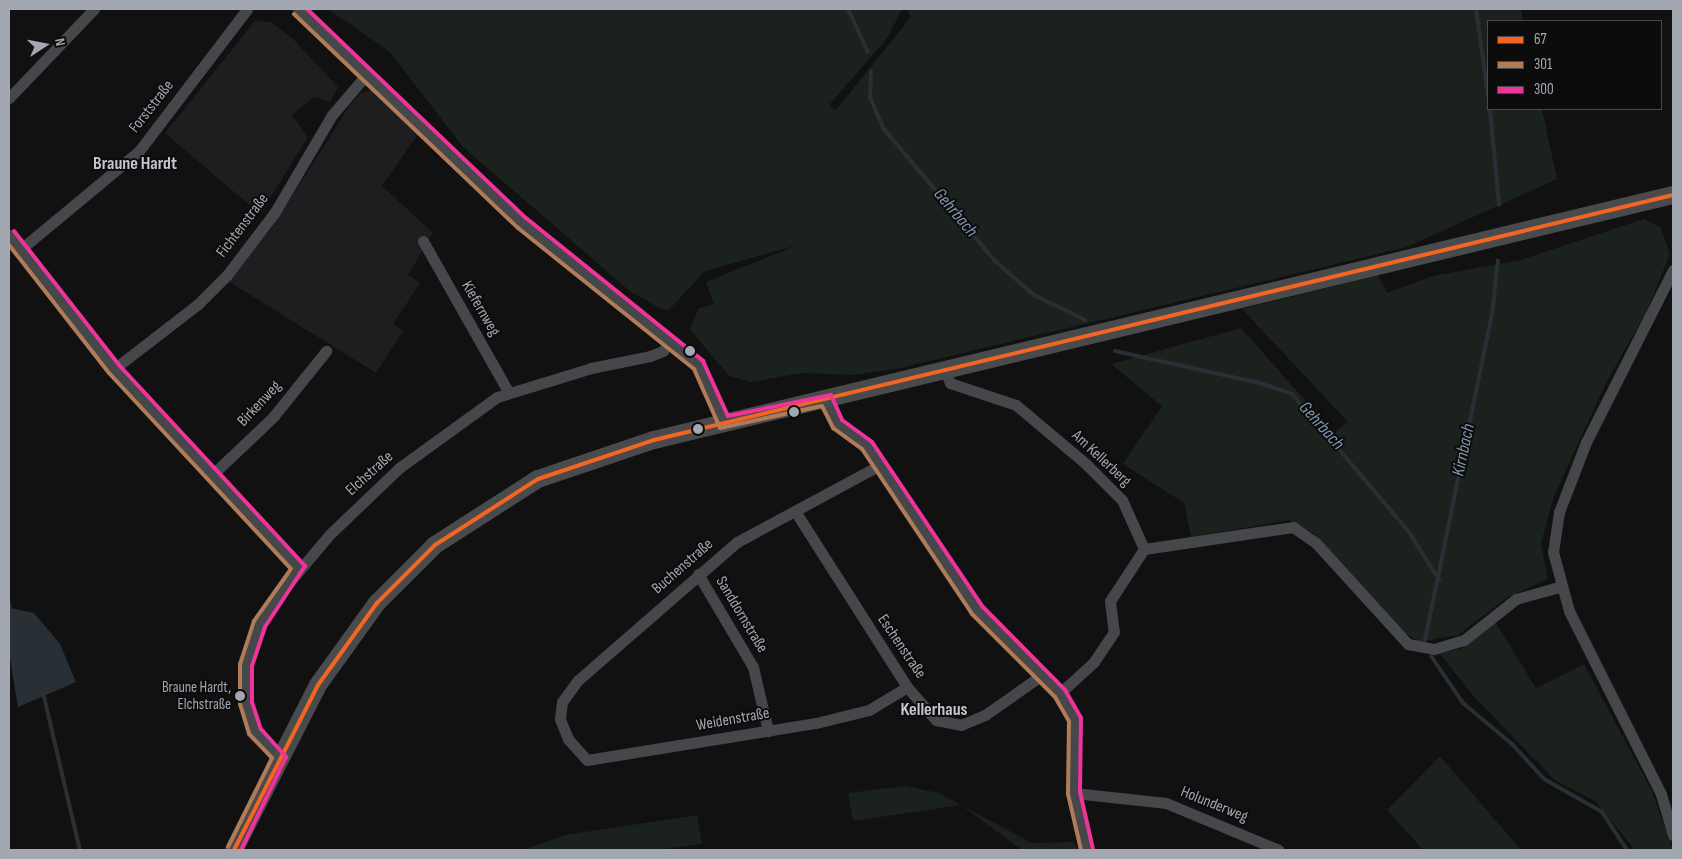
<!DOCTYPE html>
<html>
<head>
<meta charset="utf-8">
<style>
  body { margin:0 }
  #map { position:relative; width:1682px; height:859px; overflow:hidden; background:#111112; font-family:"Sofia Sans Condensed",sans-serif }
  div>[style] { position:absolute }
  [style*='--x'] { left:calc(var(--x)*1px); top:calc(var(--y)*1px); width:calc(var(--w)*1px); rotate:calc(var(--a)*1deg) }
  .built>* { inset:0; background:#1e1e20 }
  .green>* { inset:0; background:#1b211c }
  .water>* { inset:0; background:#293035 }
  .stream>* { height:4px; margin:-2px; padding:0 2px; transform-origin:2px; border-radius:2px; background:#293035 }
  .street>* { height:11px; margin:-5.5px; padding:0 5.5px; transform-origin:5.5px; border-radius:5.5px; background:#46474a }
  .primary>* { height:18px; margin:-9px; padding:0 9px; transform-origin:9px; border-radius:9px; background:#484a4c }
  .bus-1>* { height:4px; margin:-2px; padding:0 2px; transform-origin:2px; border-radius:2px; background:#f26522 }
  .bus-2>* { height:4px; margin:-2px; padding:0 2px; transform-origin:2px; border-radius:2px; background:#b07c57 }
  .bus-3>* { height:4px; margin:-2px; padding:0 2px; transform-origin:2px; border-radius:2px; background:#ef339a }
  .dots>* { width:14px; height:14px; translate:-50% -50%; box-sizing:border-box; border:2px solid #0c0c0d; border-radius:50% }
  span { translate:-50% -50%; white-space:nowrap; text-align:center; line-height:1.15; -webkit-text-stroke:4px #0c0c0d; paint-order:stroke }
  .bus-label { font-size:15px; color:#a3a7b1 }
  .right { translate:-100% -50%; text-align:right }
  .street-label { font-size:16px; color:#a3a7b1 }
  .neighbourhood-label { font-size:18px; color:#c4c6ce; font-weight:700 }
  .water-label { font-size:18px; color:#7d94aa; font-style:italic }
  .frame { position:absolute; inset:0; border:10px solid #a3a7b1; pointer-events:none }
  .legend { position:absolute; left:1487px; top:20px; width:175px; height:90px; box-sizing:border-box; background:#0c0c0d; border:1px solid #484a4f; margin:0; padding:6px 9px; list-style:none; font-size:15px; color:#a3a7b1 }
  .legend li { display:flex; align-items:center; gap:10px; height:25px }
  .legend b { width:25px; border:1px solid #484a4f }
  .north { position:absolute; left:20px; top:20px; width:50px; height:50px; -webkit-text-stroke:4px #0c0c0d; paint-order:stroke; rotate:79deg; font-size:14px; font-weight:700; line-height:20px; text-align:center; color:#a3a7b1 }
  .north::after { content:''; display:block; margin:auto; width:18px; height:22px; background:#a3a7b1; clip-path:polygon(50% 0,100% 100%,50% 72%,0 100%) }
</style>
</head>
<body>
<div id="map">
  <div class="built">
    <i style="clip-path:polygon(255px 21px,271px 22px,293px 39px,338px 87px,330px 102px,314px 97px,292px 115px,308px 137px,260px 214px,165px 133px)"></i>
    <i style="clip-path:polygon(371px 90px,418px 134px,382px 186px,433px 233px,408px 275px,420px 283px,393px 324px,403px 331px,376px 373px,228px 281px,273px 226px,350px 105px,361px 93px)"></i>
  </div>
  <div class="green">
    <i style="clip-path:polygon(328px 9px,902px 9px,888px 37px,829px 105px,835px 111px,911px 17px,907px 9px,1521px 9px,1523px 21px,1488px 21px,1488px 109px,1542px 109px,1557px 179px,1407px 247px,900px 368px,853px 375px,802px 373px,751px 382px,729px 376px,690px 329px,698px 309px,714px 304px,706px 282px,798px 245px,705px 271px,668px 311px,658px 307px,631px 292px,463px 147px,390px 52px)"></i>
    <i style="clip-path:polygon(1644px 219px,1661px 228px,1670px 254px,1646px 313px,1607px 381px,1554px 496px,1541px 543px,1548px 579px,1508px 597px,1458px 635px,1419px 642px,1402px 631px,1313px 533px,1289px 520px,1191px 537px,1184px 503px,1123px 464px,1162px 406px,1111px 364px,1241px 328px,1334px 433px,1348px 422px,1242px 309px,1378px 275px,1387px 293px,1433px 276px,1521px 260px)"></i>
    <i style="clip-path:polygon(1494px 620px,1536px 688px,1584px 664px,1652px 791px,1673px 850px,1635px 850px,1595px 801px,1556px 781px,1475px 698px,1440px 654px,1463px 648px)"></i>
    <i style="clip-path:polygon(1440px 756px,1521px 850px,1423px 850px,1387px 810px)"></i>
    <i style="clip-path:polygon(905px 786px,939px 793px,961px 805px,1032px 843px,1073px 842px,1079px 850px,1022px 850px,961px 805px,853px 821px,848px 793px)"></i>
    <i style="clip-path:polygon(697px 815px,702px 844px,657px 850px,523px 850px,565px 835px)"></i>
  </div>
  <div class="water">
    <i style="clip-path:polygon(10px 608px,34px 613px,60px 644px,76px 682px,18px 707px,9px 652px)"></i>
  </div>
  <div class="stream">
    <i style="--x:848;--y:9;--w:47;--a:65.1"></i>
    <i style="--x:1476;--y:9;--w:86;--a:82"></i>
    <i style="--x:871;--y:71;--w:26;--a:92"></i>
    <i style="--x:870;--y:97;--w:34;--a:67"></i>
    <i style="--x:883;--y:128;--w:172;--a:49.9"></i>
    <i style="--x:994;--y:260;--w:53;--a:41.2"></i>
    <i style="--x:1034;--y:295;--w:57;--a:26.1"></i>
    <i style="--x:1490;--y:109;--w:96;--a:84.6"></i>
    <i style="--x:1115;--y:351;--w:148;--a:12.5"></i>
    <i style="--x:1259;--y:383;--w:35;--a:18"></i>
    <i style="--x:1292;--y:394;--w:181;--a:49.7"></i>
    <i style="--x:1409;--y:532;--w:57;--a:58"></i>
    <i style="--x:9;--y:603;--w:5;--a:79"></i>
    <i style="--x:1425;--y:640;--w:332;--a:-78.4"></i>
    <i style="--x:1492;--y:315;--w:55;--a:-83.8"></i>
    <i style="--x:1431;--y:656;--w:57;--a:55.8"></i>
    <i style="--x:1463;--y:703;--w:65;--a:40"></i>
    <i style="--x:1513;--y:745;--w:46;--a:47.6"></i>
    <i style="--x:1544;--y:779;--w:67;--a:29.6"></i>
    <i style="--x:1602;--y:812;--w:45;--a:56.7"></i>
    <i style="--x:44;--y:697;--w:157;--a:76.8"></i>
  </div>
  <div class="street">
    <i style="--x:298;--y:9;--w:310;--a:43.7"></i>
    <i style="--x:522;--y:223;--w:227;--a:38.7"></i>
    <i style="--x:699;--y:365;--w:63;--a:66.7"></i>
    <i style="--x:9;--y:98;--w:123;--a:-46.3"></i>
    <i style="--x:9;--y:235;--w:170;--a:51.9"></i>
    <i style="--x:114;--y:369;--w:272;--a:47.1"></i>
    <i style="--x:423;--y:241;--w:175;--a:60.5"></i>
    <i style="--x:21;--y:249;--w:153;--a:-39.7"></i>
    <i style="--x:139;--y:151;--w:178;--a:-52.7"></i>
    <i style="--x:1673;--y:270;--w:193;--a:116.8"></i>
    <i style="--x:1586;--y:442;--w:75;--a:111.1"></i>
    <i style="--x:1559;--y:512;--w:40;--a:98.5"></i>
    <i style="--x:1553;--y:552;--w:61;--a:74.8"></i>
    <i style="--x:1569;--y:611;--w:205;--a:63.3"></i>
    <i style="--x:1661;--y:794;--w:43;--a:73.7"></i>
    <i style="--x:114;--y:369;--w:106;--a:-37.7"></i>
    <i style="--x:198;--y:304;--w:41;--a:-45"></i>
    <i style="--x:227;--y:275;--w:79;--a:-52.7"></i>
    <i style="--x:275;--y:212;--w:113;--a:-59.6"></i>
    <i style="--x:332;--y:115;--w:52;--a:-49.6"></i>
    <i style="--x:945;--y:371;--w:13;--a:67"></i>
    <i style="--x:950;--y:383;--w:70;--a:18.4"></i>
    <i style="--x:1016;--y:405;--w:92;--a:40.1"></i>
    <i style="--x:1086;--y:464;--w:51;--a:45"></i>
    <i style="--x:1122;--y:500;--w:54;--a:65.8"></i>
    <i style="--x:1144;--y:549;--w:62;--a:123.2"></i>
    <i style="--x:1110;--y:601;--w:31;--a:83"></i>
    <i style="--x:1114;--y:632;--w:36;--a:124"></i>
    <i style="--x:1094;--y:662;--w:46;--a:137.6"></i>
    <i style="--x:826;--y:399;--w:27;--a:66"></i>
    <i style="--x:837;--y:424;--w:37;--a:35"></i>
    <i style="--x:867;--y:445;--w:198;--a:56.3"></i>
    <i style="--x:977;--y:610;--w:117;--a:45"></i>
    <i style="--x:1060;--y:693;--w:30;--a:60"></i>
    <i style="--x:1075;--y:719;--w:74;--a:90.8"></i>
    <i style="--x:1074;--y:793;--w:58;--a:77.2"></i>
    <i style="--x:880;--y:465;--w:162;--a:151.7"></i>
    <i style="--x:737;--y:542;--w:211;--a:139"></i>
    <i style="--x:578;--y:680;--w:27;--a:126"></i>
    <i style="--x:562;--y:702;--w:17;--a:97"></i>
    <i style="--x:560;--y:719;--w:22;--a:68"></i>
    <i style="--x:568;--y:739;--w:28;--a:48"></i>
    <i style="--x:587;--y:760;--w:232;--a:-9.2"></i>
    <i style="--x:816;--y:723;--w:55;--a:-13.8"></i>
    <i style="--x:869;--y:710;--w:44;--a:-31.2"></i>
    <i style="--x:213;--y:474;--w:83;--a:-43.5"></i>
    <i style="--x:273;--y:417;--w:85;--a:-51.2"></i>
    <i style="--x:795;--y:511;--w:209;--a:57.5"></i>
    <i style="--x:907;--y:687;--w:44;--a:48.7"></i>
    <i style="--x:936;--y:720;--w:25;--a:11"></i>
    <i style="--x:961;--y:725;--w:26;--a:-23"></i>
    <i style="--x:985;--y:715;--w:70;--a:-35.1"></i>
    <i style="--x:1144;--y:549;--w:151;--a:-8.4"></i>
    <i style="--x:1293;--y:527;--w:28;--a:35"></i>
    <i style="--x:1316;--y:543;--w:137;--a:47.7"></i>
    <i style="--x:1408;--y:644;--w:26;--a:11"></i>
    <i style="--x:1434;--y:649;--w:31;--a:-17"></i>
    <i style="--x:1464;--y:640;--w:66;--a:-38.3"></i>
    <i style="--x:1516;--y:599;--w:45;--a:-15.6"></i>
    <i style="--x:698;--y:574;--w:108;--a:59.4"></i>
    <i style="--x:753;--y:667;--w:66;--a:76.8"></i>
    <i style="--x:280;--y:757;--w:35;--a:-135"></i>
    <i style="--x:255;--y:732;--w:30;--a:-107"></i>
    <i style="--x:246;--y:703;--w:38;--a:-90"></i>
    <i style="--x:246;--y:665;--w:43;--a:-72.4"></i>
    <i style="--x:259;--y:624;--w:25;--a:-58"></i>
    <i style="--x:272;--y:603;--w:90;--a:-50"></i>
    <i style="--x:330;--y:534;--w:95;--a:-43.7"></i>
    <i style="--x:399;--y:468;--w:121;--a:-35.9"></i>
    <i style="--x:497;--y:397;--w:98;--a:-17.1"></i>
    <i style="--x:591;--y:368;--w:60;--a:-11.5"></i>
    <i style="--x:650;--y:356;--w:14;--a:-21"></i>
    <i style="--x:663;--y:351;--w:14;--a:-56"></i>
    <i style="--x:1074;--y:793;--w:93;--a:6.2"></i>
    <i style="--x:1166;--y:803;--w:122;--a:22.6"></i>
  </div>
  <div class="primary">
    <i style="--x:234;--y:850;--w:185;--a:-63"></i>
    <i style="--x:318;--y:685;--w:101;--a:-54.3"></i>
    <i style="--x:377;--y:603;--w:82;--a:-45"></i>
    <i style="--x:435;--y:545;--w:122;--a:-32.7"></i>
    <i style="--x:538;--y:479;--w:122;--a:-18.6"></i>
    <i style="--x:654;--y:440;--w:1048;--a:-13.52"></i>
  </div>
  <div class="bus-1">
    <i style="--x:234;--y:850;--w:185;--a:-63"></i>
    <i style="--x:318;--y:685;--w:101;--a:-54.3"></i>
    <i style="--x:377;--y:603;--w:82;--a:-45"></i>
    <i style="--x:435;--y:545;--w:122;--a:-32.7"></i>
    <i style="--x:538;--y:479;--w:122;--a:-18.6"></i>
    <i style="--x:654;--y:440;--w:1048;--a:-13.52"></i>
  </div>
  <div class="bus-2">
    <i style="--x:294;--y:14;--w:310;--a:43.7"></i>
    <i style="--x:518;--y:228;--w:226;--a:38.7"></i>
    <i style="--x:694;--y:369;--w:64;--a:66.2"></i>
    <i style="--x:720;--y:428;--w:104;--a:-12.2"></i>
    <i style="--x:822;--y:406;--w:25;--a:63"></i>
    <i style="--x:833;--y:428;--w:36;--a:36"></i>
    <i style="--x:862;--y:449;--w:198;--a:56.3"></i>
    <i style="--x:972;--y:614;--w:117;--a:45"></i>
    <i style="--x:1055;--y:697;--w:28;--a:60"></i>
    <i style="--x:1069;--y:721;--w:73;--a:90.8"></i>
    <i style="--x:1068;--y:794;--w:57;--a:76.9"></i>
    <i style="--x:9;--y:245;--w:162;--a:52"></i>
    <i style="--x:109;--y:373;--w:267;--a:47.1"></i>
    <i style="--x:291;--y:569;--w:64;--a:125.4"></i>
    <i style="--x:254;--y:621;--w:45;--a:108"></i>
    <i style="--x:240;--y:664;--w:40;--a:90"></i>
    <i style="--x:240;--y:704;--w:31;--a:73"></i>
    <i style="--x:249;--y:734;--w:33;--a:46"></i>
    <i style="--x:272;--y:758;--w:99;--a:116.3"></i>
  </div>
  <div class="bus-3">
    <i style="--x:307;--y:9;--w:303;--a:43.7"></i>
    <i style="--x:526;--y:218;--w:228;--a:38.9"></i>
    <i style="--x:703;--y:361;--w:60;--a:65.6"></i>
    <i style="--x:728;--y:416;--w:105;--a:-11.5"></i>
    <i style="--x:831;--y:395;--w:27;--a:66"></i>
    <i style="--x:842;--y:420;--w:37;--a:36"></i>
    <i style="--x:872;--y:442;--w:197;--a:56.1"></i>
    <i style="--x:982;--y:606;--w:118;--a:45.3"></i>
    <i style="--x:1065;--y:690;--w:32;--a:60"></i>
    <i style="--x:1081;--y:718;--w:74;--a:90.8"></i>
    <i style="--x:1080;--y:792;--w:58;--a:77.2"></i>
    <i style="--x:14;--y:231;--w:170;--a:51.9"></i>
    <i style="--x:119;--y:365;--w:274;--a:47.2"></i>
    <i style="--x:305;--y:566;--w:73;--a:123.3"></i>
    <i style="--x:265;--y:627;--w:41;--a:108.4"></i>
    <i style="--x:252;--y:666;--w:36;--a:90"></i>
    <i style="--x:252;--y:702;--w:28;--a:72"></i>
    <i style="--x:261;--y:729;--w:38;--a:48"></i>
    <i style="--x:286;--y:757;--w:103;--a:115.8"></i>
  </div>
  <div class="dots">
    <i style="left:690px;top:351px;background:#a3a7b1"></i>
    <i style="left:794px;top:412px;background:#a3a7b1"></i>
    <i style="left:698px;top:429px;background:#a3a7b1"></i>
    <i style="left:240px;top:696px;background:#a3a7b1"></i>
  </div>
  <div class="bus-label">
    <span class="right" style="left:231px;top:696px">Braune Hardt,<br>Elchstraße</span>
  </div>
  <div class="street-label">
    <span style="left:152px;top:107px;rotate:-52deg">Forststraße</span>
    <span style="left:243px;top:226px;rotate:-53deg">Fichtenstraße</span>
    <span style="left:480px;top:309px;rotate:60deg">Kiefernweg</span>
    <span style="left:260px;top:404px;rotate:-47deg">Birkenweg</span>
    <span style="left:1101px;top:459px;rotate:43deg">Am Kellerberg</span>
    <span style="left:370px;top:474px;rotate:-42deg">Elchstraße</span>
    <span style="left:683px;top:567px;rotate:-41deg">Buchenstraße</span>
    <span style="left:741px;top:615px;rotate:59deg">Sanddornstraße</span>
    <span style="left:901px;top:647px;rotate:56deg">Eschenstraße</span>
    <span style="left:733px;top:720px;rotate:-10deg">Weidenstraße</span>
    <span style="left:1214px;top:805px;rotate:22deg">Holunderweg</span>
  </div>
  <div class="neighbourhood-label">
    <span style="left:135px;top:164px">Braune Hardt</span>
    <span style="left:934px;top:710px">Kellerhaus</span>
  </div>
  <div class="water-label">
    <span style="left:955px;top:213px;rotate:50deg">Gehrbach</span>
    <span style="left:1321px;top:426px;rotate:48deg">Gehrbach</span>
    <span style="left:1464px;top:450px;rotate:-78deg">Kirnbach</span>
  </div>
  <div class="frame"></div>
  <ul class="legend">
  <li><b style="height:6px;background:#f26522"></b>67</li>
  <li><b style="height:6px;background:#b07c57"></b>301</li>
  <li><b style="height:6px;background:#ef339a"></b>300</li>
  </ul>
  <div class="north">N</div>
</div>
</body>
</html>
